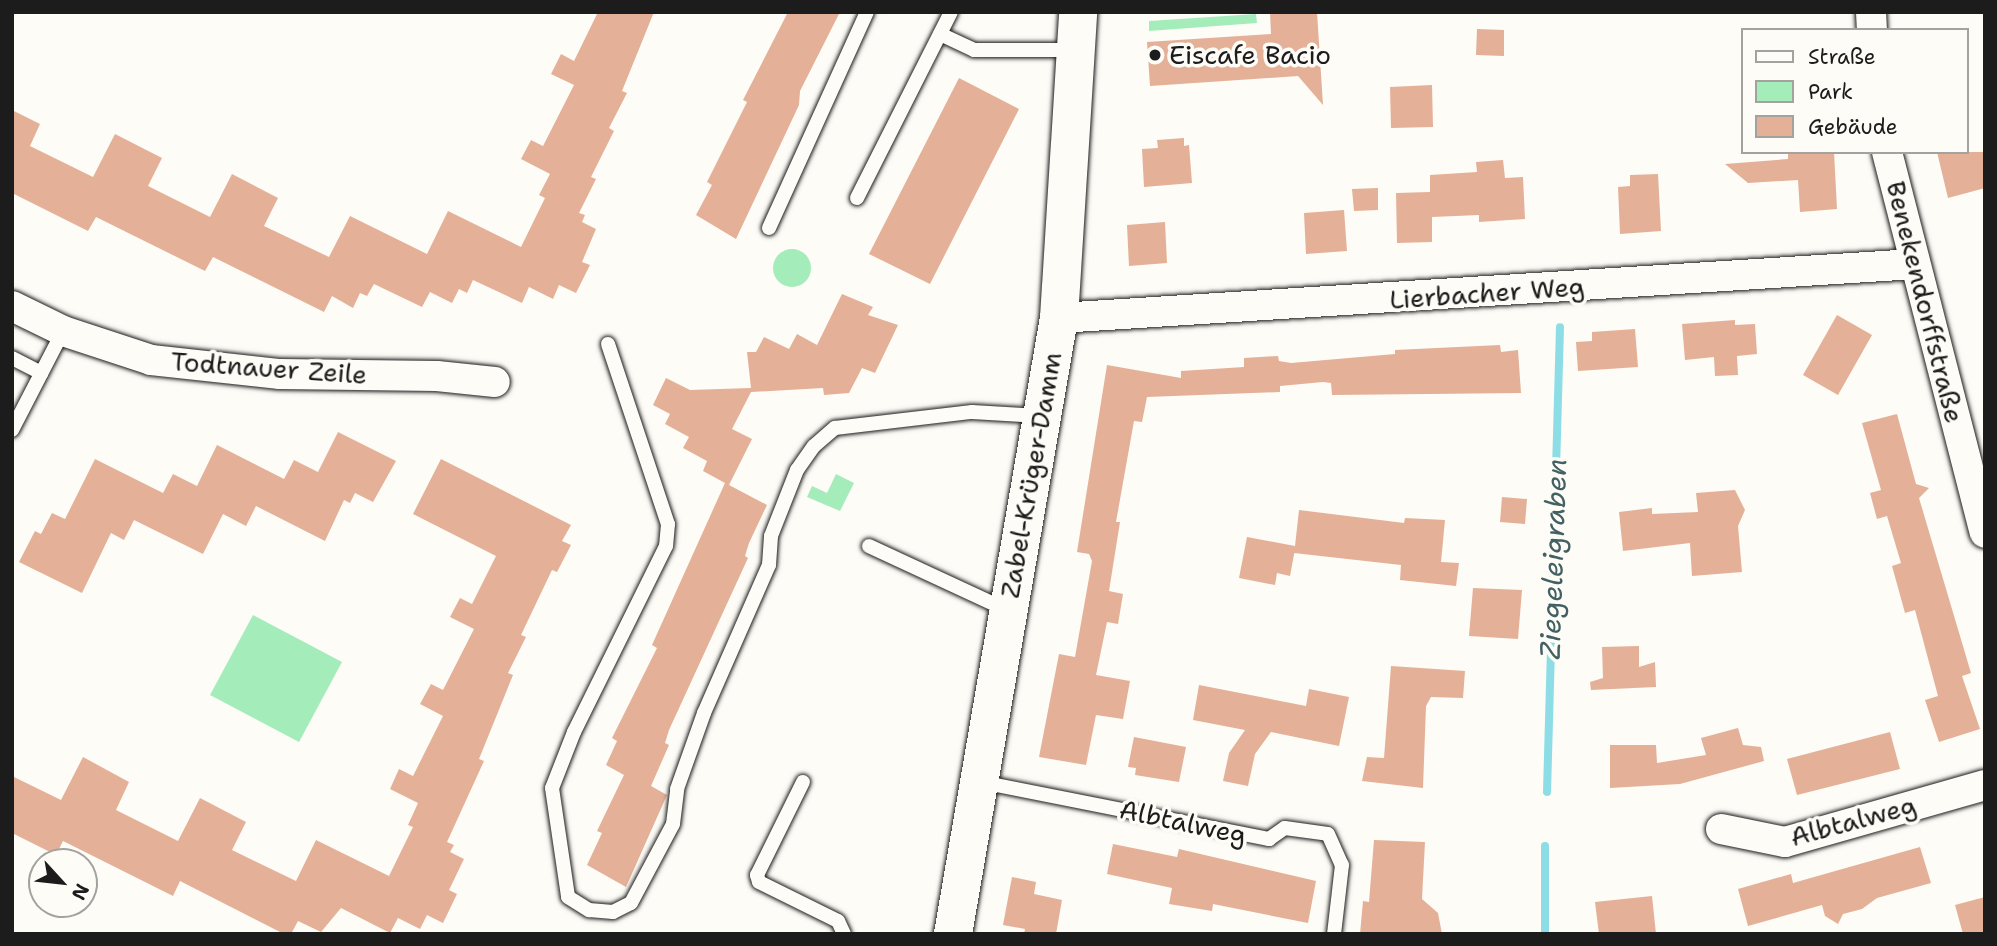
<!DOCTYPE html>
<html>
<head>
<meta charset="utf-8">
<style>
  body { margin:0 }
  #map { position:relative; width:1997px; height:946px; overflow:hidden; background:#fdfcf7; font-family:"Shantell Sans",sans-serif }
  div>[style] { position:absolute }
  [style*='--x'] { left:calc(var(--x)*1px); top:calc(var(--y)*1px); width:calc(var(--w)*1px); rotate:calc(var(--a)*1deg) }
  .green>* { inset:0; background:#a4edbb }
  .round { border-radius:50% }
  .stream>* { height:8px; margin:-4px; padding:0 4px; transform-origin:4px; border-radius:4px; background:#8cdde5 }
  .building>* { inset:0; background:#e4b097 }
  .roads { filter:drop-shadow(0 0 2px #1c1c1c) drop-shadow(0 0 2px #1c1c1c) }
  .lane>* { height:14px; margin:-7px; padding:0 7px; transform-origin:7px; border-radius:7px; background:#fdfcf7 }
  .street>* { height:30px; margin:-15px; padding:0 15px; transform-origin:15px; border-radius:15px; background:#fdfcf7 }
  .secondary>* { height:38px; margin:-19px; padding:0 19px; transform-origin:19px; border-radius:19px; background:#fdfcf7 }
  .dots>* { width:19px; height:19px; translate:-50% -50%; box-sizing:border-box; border:4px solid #fdfcf7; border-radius:50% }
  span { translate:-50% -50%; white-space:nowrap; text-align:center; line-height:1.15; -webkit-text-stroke:7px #fdfcf7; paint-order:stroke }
  .poi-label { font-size:26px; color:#1c1c1c }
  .left { translate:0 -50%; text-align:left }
  .street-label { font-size:26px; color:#1c1c1c }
  .water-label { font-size:28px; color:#436062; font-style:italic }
  .frame { position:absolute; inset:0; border:14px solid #1c1c1c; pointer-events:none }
  .legend { position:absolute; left:1741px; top:28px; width:228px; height:126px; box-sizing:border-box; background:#fdfcf7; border:2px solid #a3a29f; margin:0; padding:9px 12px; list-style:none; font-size:21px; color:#1c1c1c }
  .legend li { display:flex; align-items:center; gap:14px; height:35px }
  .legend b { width:35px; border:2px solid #a3a29f }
  .north { position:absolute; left:28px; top:848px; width:70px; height:70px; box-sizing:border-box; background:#fdfcf7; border:2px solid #a3a29f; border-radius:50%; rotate:117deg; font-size:19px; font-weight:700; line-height:28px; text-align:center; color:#1c1c1c }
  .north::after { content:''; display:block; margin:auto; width:24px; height:32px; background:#1c1c1c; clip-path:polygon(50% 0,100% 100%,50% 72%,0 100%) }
</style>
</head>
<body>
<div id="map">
  <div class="green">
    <i style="clip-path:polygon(1256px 14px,1257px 23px,1149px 31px,1149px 21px)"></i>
    <i class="round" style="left:773px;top:249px;width:38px;height:38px"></i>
    <i style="clip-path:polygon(836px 474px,854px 483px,840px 511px,807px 497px,812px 486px,827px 493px)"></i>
    <i style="clip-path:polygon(253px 615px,342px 662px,299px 742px,210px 695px)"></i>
  </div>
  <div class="stream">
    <i style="--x:1547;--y:792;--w:465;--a:-88.4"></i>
    <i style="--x:1545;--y:934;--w:88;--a:-90"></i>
  </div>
  <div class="building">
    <i style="clip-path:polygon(598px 12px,654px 12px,622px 91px,627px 93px,609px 128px,614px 131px,591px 177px,596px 179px,579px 213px,585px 215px,582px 222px,596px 229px,582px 262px,590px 265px,576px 293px,559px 285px,553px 299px,529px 287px,522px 303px,473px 280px,467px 293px,459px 289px,452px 303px,430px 292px,422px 307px,374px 284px,367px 296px,360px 293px,353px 308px,332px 296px,324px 312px,213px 257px,205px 271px,96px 217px,88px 231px,12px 193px,12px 110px,40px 124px,30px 146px,93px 177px,115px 134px,162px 158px,148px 186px,210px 217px,232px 174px,278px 198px,264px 226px,329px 257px,350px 216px,427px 254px,448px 211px,521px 247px,545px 198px,539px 195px,550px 174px,521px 159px,531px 140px,543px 146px,574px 85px,551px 74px,561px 54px,574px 61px)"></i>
    <i style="clip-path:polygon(788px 12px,840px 12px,800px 91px,799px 105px,736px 239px,696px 215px,712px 185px,707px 182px,747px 102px,743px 100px)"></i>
    <i style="clip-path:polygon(1270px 12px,1317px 12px,1323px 105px,1298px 76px,1150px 86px,1147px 42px,1271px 34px)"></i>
    <i style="clip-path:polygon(1477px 29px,1504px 30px,1504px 56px,1476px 55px)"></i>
    <i style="clip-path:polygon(959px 78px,1019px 109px,930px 284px,869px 254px)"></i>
    <i style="clip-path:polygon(1432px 85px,1433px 127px,1391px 128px,1390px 87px)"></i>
    <i style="clip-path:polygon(1184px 138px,1184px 146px,1189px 145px,1192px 183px,1144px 187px,1142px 149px,1158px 148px,1157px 140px)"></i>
    <i style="clip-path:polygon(1788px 152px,1834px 152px,1837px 209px,1800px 212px,1798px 180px,1748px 183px,1725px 164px,1788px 159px)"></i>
    <i style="clip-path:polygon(1937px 152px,1985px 152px,1985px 188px,1948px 198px)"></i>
    <i style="clip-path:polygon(1503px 160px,1505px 178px,1523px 177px,1525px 219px,1479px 222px,1479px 215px,1432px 217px,1432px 242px,1397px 243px,1396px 193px,1430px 192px,1430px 175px,1477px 172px,1476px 162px)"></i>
    <i style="clip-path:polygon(1658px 174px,1661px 231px,1620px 234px,1618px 187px,1630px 186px,1630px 175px)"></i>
    <i style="clip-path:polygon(1378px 188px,1378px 210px,1354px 211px,1352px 189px)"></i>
    <i style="clip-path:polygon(1344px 210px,1347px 251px,1306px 254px,1304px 213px)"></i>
    <i style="clip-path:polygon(1165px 222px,1167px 263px,1129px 266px,1127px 225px)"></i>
    <i style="clip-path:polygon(842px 294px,873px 307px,868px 315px,898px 325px,875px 373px,862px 368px,849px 393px,824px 395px,823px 388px,751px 392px,732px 429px,752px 439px,729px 485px,767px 505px,749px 543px,745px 556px,748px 558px,669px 730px,665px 743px,669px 745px,651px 786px,667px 795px,626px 887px,587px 865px,602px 833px,597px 831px,624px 775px,606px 765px,617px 741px,612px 738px,657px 648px,652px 645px,725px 483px,703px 471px,707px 461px,683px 448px,689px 437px,665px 424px,670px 414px,653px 405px,666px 378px,690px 390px,751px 388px,747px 352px,756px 352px,764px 337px,789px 349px,797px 334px,817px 345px)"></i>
    <i style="clip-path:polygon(1837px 315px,1872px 335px,1838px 395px,1803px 375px)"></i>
    <i style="clip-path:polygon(1735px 320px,1735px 325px,1755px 324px,1757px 354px,1737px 356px,1738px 375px,1715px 376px,1714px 357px,1685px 360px,1682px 324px)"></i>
    <i style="clip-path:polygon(1635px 329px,1638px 367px,1578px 371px,1576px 342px,1592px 341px,1592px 332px)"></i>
    <i style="clip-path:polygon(1500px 345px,1501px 352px,1518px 350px,1521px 393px,1332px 395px,1331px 383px,1323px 382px,1280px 386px,1280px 392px,1147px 397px,1142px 422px,1134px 421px,1116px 522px,1120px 522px,1109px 591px,1123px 594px,1118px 624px,1107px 622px,1096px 675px,1130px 681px,1123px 719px,1096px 715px,1086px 765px,1039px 757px,1059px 654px,1075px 657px,1092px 561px,1089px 554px,1077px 552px,1107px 365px,1181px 378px,1181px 371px,1244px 367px,1244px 358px,1278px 356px,1279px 361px,1291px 363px,1395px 354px,1395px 350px)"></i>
    <i style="clip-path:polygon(1897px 414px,1916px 484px,1929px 488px,1919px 498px,1971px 673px,1962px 676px,1980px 729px,1939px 742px,1925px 700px,1938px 696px,1915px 610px,1905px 613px,1892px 566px,1901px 563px,1887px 516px,1877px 519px,1870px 493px,1881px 490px,1862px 423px)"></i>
    <i style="clip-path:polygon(338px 432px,396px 461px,373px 502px,355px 493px,350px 503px,344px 500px,325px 541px,256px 506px,246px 526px,223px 514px,203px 554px,134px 520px,124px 540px,111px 533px,82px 593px,19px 562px,35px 531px,41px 534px,52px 513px,65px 519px,95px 459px,163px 493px,173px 474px,197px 486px,217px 445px,284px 479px,294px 460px,318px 472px)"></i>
    <i style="clip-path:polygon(441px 459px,571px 525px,562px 541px,571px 545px,557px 572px,552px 570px,521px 635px,526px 637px,508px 673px,513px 675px,479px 759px,484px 761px,447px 842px,454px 845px,450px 852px,464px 859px,449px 890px,457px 894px,443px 923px,427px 915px,420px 929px,398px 918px,390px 933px,341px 908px,321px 932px,298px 921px,291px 934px,284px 934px,180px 881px,173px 896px,63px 841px,56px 855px,12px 833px,12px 776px,61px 800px,83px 757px,129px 782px,116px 810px,178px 841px,200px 798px,246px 822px,232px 850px,296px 881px,316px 840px,389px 876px,413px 827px,408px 825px,418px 803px,390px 789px,399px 769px,413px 776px,443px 716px,420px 704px,431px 684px,443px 690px,474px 629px,450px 617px,460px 598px,472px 604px,496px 556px,413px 514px)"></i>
    <i style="clip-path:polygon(1735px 490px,1745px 510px,1738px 526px,1742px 572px,1692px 576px,1690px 543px,1623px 551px,1619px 512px,1652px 508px,1652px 514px,1698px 512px,1696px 493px)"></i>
    <i style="clip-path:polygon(1502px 497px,1527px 499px,1525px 524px,1500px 522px)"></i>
    <i style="clip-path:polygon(1299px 510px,1404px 523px,1405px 518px,1445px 520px,1441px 562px,1459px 563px,1456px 586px,1400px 580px,1401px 565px,1294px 553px,1295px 549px,1290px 576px,1277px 573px,1275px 585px,1239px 578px,1247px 537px,1295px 546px)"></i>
    <i style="clip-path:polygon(1473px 588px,1522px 590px,1518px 639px,1469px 636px)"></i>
    <i style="clip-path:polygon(1639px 646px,1639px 667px,1655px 662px,1656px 687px,1591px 690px,1590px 682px,1603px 678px,1602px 647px)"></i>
    <i style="clip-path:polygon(1391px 666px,1465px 671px,1463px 698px,1431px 697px,1426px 706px,1423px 788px,1362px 781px,1367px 757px,1384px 758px)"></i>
    <i style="clip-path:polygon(1199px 685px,1306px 706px,1309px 689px,1349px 697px,1339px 746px,1271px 732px,1255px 754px,1248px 786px,1223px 781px,1229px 753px,1245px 730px,1193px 720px)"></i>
    <i style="clip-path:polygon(1738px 728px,1743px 745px,1761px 747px,1764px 761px,1680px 784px,1610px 788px,1610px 745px,1656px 745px,1657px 763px,1706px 755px,1701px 738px)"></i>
    <i style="clip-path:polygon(1890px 732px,1900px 769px,1797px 795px,1787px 759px)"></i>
    <i style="clip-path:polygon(1134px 737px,1186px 747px,1179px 782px,1135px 775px,1136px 768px,1128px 767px)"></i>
    <i style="clip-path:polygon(1374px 840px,1425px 842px,1422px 899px,1438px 913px,1442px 934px,1360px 934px,1363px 901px,1369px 902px)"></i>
    <i style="clip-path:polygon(1113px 844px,1177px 857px,1179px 849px,1316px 881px,1308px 923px,1213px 904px,1212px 911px,1169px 904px,1172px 888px,1107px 874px)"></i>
    <i style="clip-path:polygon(1920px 847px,1931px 883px,1877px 898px,1862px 909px,1843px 914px,1838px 924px,1825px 916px,1822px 905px,1748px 926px,1738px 889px,1791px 874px,1793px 883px)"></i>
    <i style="clip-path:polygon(1012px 877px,1036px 882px,1034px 894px,1062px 900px,1056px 934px,1024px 934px,1025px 929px,1003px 925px)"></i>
    <i style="clip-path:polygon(1652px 896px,1656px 934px,1599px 934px,1595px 902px)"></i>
    <i style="clip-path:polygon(1985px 897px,1985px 934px,1963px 934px,1955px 905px)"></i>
  </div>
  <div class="roads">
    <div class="lane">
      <i style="--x:940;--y:34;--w:38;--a:25"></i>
      <i style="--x:974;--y:50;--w:101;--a:0"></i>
      <i style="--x:857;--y:198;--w:208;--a:-63.2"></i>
      <i style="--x:769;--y:228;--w:237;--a:-65.6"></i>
      <i style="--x:608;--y:344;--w:190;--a:71.6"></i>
      <i style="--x:668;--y:524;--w:22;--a:95"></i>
      <i style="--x:666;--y:546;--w:208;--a:116.3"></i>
      <i style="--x:574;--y:732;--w:60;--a:111.4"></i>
      <i style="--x:552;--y:788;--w:110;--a:81.6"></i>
      <i style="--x:568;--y:897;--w:25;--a:32"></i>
      <i style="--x:589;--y:910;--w:24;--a:5"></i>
      <i style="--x:613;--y:912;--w:20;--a:-27"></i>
      <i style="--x:631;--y:903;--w:89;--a:-62"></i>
      <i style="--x:673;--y:824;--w:35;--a:-83"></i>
      <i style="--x:677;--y:789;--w:81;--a:-70.4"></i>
      <i style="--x:704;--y:713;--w:162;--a:-66.3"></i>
      <i style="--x:769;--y:565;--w:29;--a:-86"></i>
      <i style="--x:771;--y:536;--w:71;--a:-68.5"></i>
      <i style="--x:797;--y:470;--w:29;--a:-55"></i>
      <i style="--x:814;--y:446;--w:28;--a:-41"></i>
      <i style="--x:835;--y:428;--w:138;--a:-6.7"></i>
      <i style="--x:972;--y:412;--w:68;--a:3.4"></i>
      <i style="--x:12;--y:358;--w:33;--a:27"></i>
      <i style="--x:12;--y:430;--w:111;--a:-62.7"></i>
      <i style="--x:869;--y:546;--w:150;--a:24.9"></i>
      <i style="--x:803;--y:782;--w:104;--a:116.3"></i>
      <i style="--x:757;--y:875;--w:7;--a:74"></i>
      <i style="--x:759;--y:882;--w:88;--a:26.3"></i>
      <i style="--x:838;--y:921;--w:14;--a:65"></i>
      <i style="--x:981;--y:782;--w:294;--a:11.2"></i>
      <i style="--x:1269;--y:839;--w:19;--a:-35"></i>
      <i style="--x:1285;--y:828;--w:43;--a:7.9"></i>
      <i style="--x:1328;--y:834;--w:34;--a:66"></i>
      <i style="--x:1342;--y:865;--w:69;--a:96.6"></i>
    </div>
    <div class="street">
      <i style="--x:1871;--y:12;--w:18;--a:87"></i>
      <i style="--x:1887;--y:152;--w:393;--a:75.6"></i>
      <i style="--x:12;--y:306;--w:57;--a:26.1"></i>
      <i style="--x:63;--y:331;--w:93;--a:18.2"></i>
      <i style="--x:151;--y:360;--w:130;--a:6.2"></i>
      <i style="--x:280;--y:374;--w:157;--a:0.7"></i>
      <i style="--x:437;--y:376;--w:58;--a:5.9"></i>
      <i style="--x:1059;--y:318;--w:858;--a:-3.61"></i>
      <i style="--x:1721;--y:829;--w:65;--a:11.5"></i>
      <i style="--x:1785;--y:842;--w:208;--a:-15.9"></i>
    </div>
    <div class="secondary">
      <i style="--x:953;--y:934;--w:625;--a:-80.24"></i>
      <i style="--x:1059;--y:318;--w:307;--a:-86.4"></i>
    </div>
  </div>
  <div class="dots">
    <i style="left:1155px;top:55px;background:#1c1c1c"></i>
  </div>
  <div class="poi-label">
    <span class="left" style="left:1169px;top:55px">Eiscafe Bacio</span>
  </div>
  <div class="street-label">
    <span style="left:1487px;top:293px;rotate:-4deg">Lierbacher Weg</span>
    <span style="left:1925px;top:302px;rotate:76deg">Benekendorffstraße</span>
    <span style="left:269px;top:368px;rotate:4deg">Todtnauer Zeile</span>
    <span style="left:1031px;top:475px;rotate:-80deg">Zabel-Krüger-Damm</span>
    <span style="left:1853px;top:821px;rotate:-15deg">Albtalweg</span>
    <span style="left:1183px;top:822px;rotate:12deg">Albtalweg</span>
  </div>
  <div class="water-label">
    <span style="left:1553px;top:559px;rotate:-88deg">Ziegeleigraben</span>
  </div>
  <div class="frame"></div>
  <ul class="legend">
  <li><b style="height:9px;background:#fdfcf7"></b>Straße</li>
  <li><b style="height:19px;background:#a4edbb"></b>Park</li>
  <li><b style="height:19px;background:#e4b097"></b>Gebäude</li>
  </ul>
  <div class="north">N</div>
</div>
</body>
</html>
